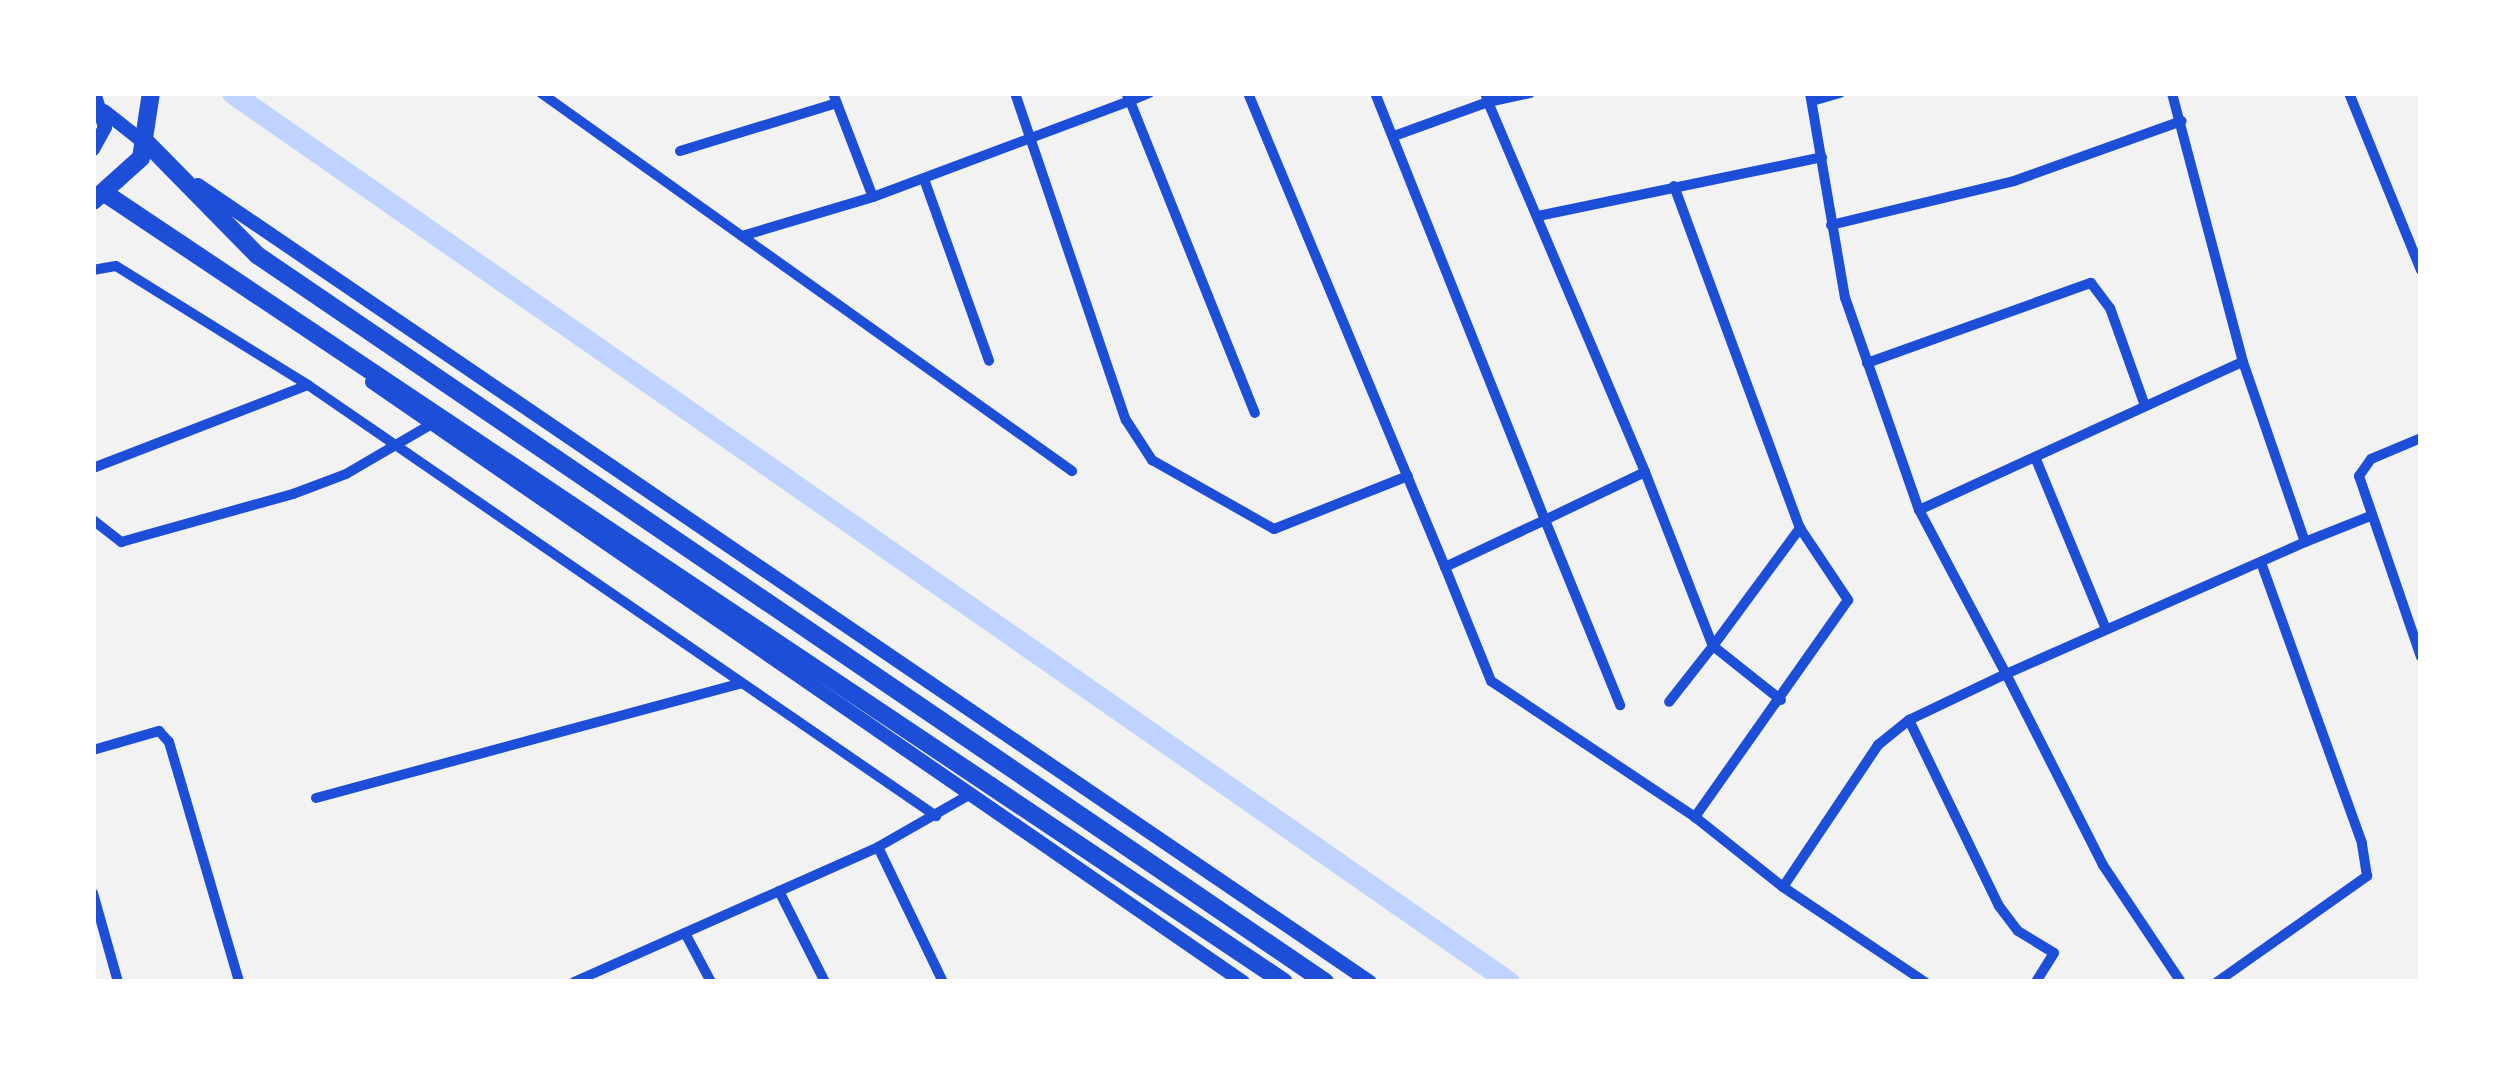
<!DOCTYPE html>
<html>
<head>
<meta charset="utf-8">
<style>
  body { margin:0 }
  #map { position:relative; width:2514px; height:1075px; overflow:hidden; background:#f2f2f2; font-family:Ubuntu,sans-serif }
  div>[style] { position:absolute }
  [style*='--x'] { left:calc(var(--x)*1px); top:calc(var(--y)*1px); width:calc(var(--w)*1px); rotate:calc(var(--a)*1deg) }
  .canal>* { height:21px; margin:-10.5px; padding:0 10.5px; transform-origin:10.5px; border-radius:10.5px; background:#bfd3fe }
  .minor>* { height:10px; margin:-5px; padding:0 5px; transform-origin:5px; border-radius:5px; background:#1d4ed8 }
  .tertiary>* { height:14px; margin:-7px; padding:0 7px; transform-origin:7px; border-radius:7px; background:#1d4ed8 }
  .primary>* { height:18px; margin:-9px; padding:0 9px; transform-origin:9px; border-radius:9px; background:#1d4ed8 }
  span { translate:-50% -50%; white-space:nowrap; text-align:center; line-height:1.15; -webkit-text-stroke:12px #fff; paint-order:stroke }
  .frame { position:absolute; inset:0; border:96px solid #fff; pointer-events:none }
</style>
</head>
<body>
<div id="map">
  <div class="canal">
    <i style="--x:232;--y:93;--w:1556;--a:34.84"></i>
  </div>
  <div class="minor">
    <i style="--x:541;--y:93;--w:652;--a:35.45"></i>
    <i style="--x:833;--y:93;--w:111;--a:69"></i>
    <i style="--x:873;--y:197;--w:274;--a:-20.5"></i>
    <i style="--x:1130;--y:101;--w:336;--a:68.2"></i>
    <i style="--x:1015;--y:93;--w:345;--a:71.3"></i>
    <i style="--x:1126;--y:420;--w:48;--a:57"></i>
    <i style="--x:1152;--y:460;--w:140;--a:29.5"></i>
    <i style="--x:1274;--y:529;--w:144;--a:-21.6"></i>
    <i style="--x:1126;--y:93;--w:9;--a:63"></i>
    <i style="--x:1130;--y:101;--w:21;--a:-23"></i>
    <i style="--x:1248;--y:93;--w:513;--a:67.43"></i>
    <i style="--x:1445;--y:567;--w:110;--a:-25.2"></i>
    <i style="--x:1545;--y:520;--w:460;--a:-111.7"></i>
    <i style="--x:1530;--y:93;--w:43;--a:167.9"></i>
    <i style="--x:1488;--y:102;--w:402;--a:67"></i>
    <i style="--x:1645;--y:472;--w:111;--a:154.4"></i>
    <i style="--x:1545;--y:520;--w:200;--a:67.9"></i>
    <i style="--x:2349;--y:93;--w:191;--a:67.9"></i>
    <i style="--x:1812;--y:101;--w:29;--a:-16"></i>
    <i style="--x:1394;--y:136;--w:100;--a:-19.9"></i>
    <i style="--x:1488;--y:102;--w:9;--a:-108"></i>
    <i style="--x:680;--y:151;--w:164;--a:-17"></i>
    <i style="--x:924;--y:179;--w:193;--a:70.3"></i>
    <i style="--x:1674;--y:186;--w:364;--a:69.8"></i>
    <i style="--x:1800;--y:528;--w:87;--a:56.3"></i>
    <i style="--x:1848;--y:600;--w:266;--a:125.2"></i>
    <i style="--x:1538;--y:216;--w:290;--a:-11.7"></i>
    <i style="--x:1831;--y:225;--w:188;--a:-13.5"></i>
    <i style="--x:2014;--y:181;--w:178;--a:-19.7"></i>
    <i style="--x:742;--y:236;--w:137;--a:-16.6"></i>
    <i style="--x:93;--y:270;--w:23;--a:-10"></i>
    <i style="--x:116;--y:266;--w:226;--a:31.8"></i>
    <i style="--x:308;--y:385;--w:762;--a:34.46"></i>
    <i style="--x:1867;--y:363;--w:238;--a:-19.7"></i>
    <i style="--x:2091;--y:283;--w:31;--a:53"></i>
    <i style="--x:2110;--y:308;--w:104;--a:70.3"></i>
    <i style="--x:2421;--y:438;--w:54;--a:157.2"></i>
    <i style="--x:2371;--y:459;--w:21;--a:125"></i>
    <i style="--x:2359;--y:476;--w:191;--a:71.1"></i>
    <i style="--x:2035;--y:457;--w:186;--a:67.6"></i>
    <i style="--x:93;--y:468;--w:230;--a:-21.1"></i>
    <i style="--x:1645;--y:472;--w:187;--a:68.7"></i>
    <i style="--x:1713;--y:646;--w:71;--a:128.2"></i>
    <i style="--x:1919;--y:510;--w:356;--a:-24.6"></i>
    <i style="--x:2243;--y:362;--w:278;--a:-104.8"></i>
    <i style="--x:93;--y:520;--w:36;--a:38"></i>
    <i style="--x:121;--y:542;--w:179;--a:-15.6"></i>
    <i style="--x:293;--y:494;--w:57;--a:-20.7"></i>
    <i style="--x:346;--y:474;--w:97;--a:-30.3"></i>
    <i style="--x:2305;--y:542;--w:68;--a:-21.6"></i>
    <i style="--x:1445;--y:567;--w:123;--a:68"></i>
    <i style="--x:1491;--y:681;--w:245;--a:33.7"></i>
    <i style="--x:1695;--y:817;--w:112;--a:38.5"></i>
    <i style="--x:1783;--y:887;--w:171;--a:-56.2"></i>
    <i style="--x:1878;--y:745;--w:40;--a:-39"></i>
    <i style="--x:1909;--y:720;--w:107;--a:-25.4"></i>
    <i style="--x:2006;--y:674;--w:186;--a:-117.9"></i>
    <i style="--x:1919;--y:510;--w:225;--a:-109.2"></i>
    <i style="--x:1845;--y:298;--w:208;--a:-99.7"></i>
    <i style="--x:1781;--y:700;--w:87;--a:-141.5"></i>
    <i style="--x:1713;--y:646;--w:147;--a:-53.6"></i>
    <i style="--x:1909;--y:720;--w:207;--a:64.2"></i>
    <i style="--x:1999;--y:906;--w:31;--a:53"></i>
    <i style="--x:2018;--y:931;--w:42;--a:31.4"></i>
    <i style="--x:2054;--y:953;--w:34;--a:122"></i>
    <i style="--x:93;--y:750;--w:69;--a:-16.1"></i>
    <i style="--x:159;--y:731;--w:15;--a:48"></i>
    <i style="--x:169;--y:742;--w:250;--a:73.7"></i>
    <i style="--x:316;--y:798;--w:441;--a:-15.1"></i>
    <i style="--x:878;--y:847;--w:150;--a:64.3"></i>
    <i style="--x:1783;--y:887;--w:171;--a:33.8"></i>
    <i style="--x:779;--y:891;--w:102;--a:63.2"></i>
    <i style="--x:93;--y:893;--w:92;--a:74.3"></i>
    <i style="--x:685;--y:933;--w:55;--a:62"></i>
    <i style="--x:574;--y:982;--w:333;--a:-23.9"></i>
    <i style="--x:878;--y:847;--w:103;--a:-29.8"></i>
    <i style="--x:2181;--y:982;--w:141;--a:-123.7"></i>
    <i style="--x:2103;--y:865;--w:214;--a:-116.9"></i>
    <i style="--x:2006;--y:674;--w:327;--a:-23.8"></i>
    <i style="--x:2305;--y:542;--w:190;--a:-109"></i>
    <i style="--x:2217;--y:982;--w:184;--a:-35.2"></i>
    <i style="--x:2367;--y:876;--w:33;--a:-99"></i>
    <i style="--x:2362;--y:843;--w:298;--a:-109.8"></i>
  </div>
  <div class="tertiary">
    <i style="--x:104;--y:111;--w:55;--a:38.3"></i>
    <i style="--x:93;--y:149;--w:25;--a:-61"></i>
    <i style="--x:105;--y:127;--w:36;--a:-108"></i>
    <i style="--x:198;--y:185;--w:1417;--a:34.22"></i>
    <i style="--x:372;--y:382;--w:1058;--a:34.56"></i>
  </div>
  <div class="primary">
    <i style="--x:147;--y:143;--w:157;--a:45.5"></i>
    <i style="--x:257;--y:255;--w:1292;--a:34.24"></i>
    <i style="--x:106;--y:194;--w:1417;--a:33.78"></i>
    <i style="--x:93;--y:201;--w:64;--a:-41.9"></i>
    <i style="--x:141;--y:158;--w:66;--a:-81.3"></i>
  </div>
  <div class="frame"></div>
</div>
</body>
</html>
